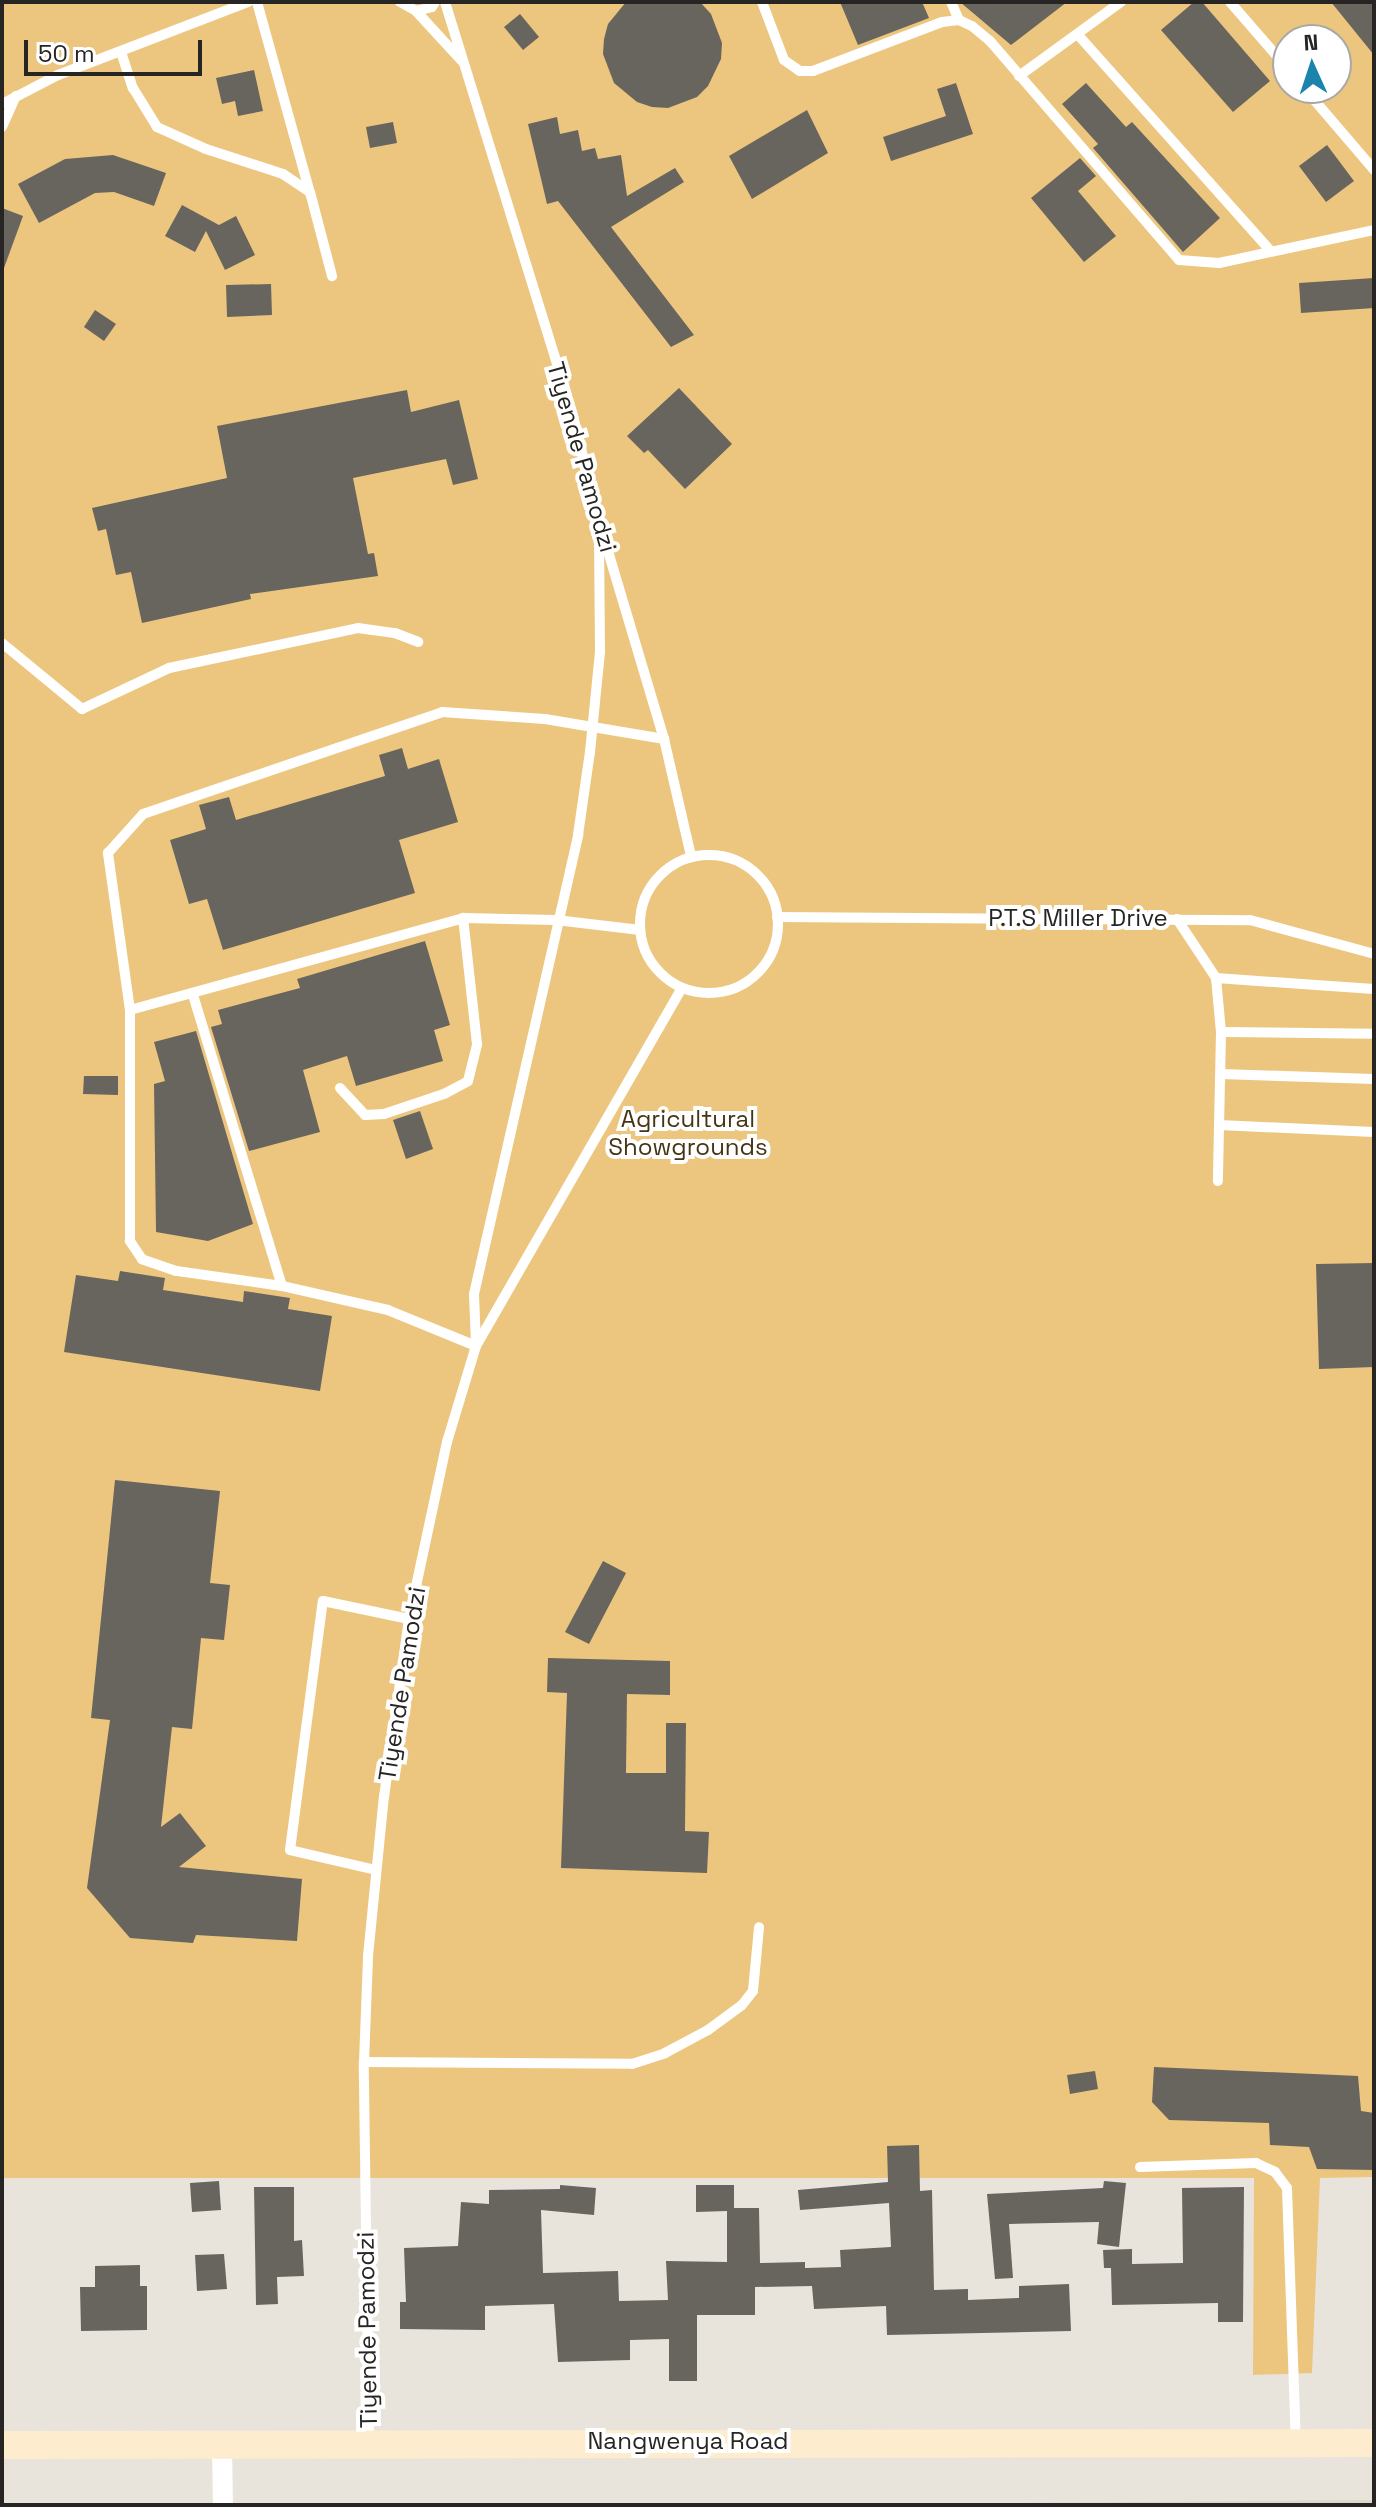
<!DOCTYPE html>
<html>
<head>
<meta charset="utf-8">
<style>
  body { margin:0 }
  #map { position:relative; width:1376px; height:2507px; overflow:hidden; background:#e8e4dc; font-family:"Space Grotesk",sans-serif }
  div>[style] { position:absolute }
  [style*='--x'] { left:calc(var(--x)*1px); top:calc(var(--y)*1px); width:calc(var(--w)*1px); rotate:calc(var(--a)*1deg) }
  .built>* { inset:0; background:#dfd8c9 }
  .green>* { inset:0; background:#ecc67e }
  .building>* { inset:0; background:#68655e }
  .lane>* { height:10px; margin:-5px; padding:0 5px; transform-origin:5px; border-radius:5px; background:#fff }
  .lane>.ring { margin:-5px; padding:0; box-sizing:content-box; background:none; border:10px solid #fff; border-radius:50% }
  .street>* { height:20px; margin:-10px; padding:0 10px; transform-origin:10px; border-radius:10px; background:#fff }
  .secondary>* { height:28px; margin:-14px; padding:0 14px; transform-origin:14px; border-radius:14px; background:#fdedce }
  span { translate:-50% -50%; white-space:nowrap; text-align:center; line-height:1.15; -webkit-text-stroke:8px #fff; paint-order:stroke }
  .street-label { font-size:24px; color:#272523 }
  .park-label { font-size:24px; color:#453515 }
  .frame { position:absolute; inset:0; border:4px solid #272523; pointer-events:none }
  .north { position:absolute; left:1272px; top:24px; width:80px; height:80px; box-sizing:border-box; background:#fff; border:2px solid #a9a8a7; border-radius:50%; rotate:357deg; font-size:22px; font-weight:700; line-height:32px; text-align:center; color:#272523 }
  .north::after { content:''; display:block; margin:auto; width:28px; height:36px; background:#1b84ad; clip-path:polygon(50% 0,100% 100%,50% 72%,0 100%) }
  .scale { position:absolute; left:24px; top:40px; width:178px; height:36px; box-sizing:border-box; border:4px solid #272523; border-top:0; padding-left:10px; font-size:24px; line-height:28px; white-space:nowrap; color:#272523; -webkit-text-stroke:6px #fff; paint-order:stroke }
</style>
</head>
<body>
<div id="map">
  <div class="built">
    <i style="clip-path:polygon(1374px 2500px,1374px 2505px,763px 2505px)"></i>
  </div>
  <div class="green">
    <i style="clip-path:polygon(evenodd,2px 2px,1374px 2px,1374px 2177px,1320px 2178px,1312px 2373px,1253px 2375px,1254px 2178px,2px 2178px,2px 2px,1288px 40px,1336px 40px,1336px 88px,1288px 88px,1288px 40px)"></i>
  </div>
  <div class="building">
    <i style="clip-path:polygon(626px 2px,700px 2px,711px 14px,722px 43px,721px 59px,708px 86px,697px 97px,668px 108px,652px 107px,637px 102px,614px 83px,603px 54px,604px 39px,608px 24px)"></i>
    <i style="clip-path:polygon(840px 2px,922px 2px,929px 18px,858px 45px)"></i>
    <i style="clip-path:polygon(960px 2px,1067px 2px,1011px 45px)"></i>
    <i style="clip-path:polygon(1194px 2px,1202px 2px,1270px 81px,1233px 112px,1161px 30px)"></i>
    <i style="clip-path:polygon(1331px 2px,1374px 2px,1374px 55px)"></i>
    <i style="clip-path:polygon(520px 14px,539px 37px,523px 50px,504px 27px)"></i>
    <i style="clip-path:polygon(254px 70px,263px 111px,238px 116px,235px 101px,222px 104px,216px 78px)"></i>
    <i style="clip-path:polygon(956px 83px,973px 134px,891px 161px,883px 137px,946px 116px,937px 89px)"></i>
    <i style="clip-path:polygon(1086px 83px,1126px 127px,1132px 122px,1220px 218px,1183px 252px,1093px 148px,1098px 144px,1062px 104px)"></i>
    <i style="clip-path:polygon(807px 110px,828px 153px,752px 199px,729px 156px)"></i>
    <i style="clip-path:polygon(557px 117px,560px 134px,578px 130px,582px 151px,595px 148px,598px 159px,621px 155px,627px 196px,675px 168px,684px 182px,611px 227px,694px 335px,671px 347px,558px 201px,547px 204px,528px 124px)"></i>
    <i style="clip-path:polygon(393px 122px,397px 143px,370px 148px,366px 127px)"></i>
    <i style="clip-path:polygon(1327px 145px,1354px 181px,1326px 202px,1299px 166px)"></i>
    <i style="clip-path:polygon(113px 155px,166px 173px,154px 206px,114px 192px,95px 193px,39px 223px,18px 184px,65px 159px)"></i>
    <i style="clip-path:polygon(1080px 158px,1096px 176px,1078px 191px,1116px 236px,1084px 262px,1031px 198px)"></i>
    <i style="clip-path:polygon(182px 205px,219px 225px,236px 216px,255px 255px,225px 270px,206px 231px,195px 252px,165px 236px)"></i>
    <i style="clip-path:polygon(2px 208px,23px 216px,4px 268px,2px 268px)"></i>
    <i style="clip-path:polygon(1374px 278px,1374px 308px,1301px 313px,1299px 283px)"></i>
    <i style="clip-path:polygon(271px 284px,272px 315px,227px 317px,226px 285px)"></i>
    <i style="clip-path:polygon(95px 310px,116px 324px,104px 341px,84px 327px)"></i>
    <i style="clip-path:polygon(679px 388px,732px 444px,685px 489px,648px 450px,644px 453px,627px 436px)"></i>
    <i style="clip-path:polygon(407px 390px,411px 412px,459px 400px,478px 479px,453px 485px,446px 459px,353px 478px,368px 554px,374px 553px,378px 576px,250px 594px,251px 599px,142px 623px,131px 572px,116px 575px,106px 529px,98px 531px,92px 508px,227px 478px,217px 426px)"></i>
    <i style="clip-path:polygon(402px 748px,408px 769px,439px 759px,458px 822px,399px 840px,415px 893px,223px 950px,207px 899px,189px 904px,170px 840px,206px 829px,199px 805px,229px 797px,236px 820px,385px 776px,379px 755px)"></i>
    <i style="clip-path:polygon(425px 941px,450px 1025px,434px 1030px,443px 1061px,356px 1086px,347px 1056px,303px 1070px,320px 1132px,249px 1151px,211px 1027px,222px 1024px,218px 1010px,300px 988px,297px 979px)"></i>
    <i style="clip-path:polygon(196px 1031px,253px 1224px,208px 1241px,156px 1232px,154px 1084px,165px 1081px,154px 1042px)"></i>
    <i style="clip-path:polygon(84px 1076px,118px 1076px,118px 1095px,83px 1094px)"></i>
    <i style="clip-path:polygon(420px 1111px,433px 1149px,406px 1159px,393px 1120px)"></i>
    <i style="clip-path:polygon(1374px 1263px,1374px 1367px,1319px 1369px,1316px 1264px)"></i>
    <i style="clip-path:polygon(120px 1271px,165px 1278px,163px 1290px,243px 1302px,244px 1291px,290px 1298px,288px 1309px,332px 1316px,320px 1391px,64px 1352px,76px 1275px,118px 1281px)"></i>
    <i style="clip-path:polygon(115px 1480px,220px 1491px,210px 1583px,230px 1585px,224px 1640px,201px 1638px,192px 1729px,172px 1727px,161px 1827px,180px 1813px,206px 1846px,179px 1867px,302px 1879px,297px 1941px,196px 1935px,193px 1943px,130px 1938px,87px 1888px,110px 1720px,91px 1718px)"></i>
    <i style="clip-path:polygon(603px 1561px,626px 1573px,589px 1644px,565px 1632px)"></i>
    <i style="clip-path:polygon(548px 1658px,670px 1661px,670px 1695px,627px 1694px,626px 1773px,666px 1773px,666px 1723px,686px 1723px,685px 1831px,709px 1832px,707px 1873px,561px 1868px,567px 1693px,547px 1692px)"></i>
    <i style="clip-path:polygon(1154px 2067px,1358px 2076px,1361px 2111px,1374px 2113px,1374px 2170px,1317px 2169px,1309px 2147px,1270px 2145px,1269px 2123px,1169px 2120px,1152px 2102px)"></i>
    <i style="clip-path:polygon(1095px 2071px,1098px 2089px,1070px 2094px,1067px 2075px)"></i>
    <i style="clip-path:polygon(919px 2145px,920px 2191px,932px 2190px,934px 2290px,968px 2289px,968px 2300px,1019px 2298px,1019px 2286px,1069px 2284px,1071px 2331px,887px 2335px,886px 2306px,814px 2309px,812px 2286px,755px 2287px,755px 2315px,697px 2315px,697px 2381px,669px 2381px,669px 2339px,630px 2340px,630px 2360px,558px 2362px,554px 2304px,485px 2306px,485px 2330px,400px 2329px,400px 2302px,406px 2302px,404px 2248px,458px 2246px,461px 2202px,489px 2204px,489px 2190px,560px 2189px,560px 2185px,596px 2188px,594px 2215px,541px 2210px,543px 2273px,618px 2271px,619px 2301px,668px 2300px,666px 2261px,727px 2262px,727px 2211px,696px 2212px,696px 2185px,734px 2185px,734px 2208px,759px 2208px,760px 2263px,805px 2262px,805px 2268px,841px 2267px,840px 2250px,891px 2247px,889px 2203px,800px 2210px,798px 2190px,888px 2182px,887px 2146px)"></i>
    <i style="clip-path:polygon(219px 2181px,221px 2210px,192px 2212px,190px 2183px)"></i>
    <i style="clip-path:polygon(1104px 2181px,1126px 2183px,1119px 2247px,1097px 2244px,1099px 2222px,1009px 2224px,1013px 2278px,995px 2279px,987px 2194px,1103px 2188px)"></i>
    <i style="clip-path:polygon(254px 2187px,294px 2187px,294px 2241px,302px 2240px,304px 2276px,277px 2277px,278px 2304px,256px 2305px)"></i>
    <i style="clip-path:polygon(1244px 2187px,1243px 2322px,1218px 2322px,1218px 2303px,1112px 2305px,1111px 2268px,1104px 2268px,1103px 2250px,1132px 2249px,1132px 2264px,1183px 2263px,1182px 2188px)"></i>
    <i style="clip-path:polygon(224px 2254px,227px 2289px,197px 2291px,195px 2255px)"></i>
    <i style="clip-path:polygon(140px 2265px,140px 2286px,147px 2286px,147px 2330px,81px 2331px,80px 2287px,95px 2287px,95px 2266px)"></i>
  </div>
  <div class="lane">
    <i style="--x:257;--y:2;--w:194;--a:74.5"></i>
    <i style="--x:400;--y:2;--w:18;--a:29"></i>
    <i style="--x:416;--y:11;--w:16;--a:-14"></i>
    <i style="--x:432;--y:7;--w:6;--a:-59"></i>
    <i style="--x:445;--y:2;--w:433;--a:72.8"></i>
    <i style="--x:573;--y:416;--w:108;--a:76.1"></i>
    <i style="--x:599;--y:521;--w:227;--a:73.4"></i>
    <i style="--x:664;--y:739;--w:120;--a:77"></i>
    <i style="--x:762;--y:2;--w:62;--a:69.2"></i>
    <i style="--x:784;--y:60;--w:19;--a:35"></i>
    <i style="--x:800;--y:71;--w:13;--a:0"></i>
    <i style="--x:813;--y:71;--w:138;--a:-20.8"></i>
    <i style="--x:942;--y:22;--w:17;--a:-7"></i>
    <i style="--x:959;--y:20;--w:14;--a:25"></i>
    <i style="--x:972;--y:26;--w:23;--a:40"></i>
    <i style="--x:990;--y:41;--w:289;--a:49.2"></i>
    <i style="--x:1179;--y:260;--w:40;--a:4.3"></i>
    <i style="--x:1219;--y:263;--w:158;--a:-12"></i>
    <i style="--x:951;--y:2;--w:20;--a:66"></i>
    <i style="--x:1230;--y:2;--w:89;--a:49.1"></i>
    <i style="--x:416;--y:11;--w:67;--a:47.4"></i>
    <i style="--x:1079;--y:36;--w:287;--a:48.3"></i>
    <i style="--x:121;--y:52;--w:38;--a:72"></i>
    <i style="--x:133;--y:88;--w:46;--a:58.4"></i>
    <i style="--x:157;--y:127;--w:54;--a:24.2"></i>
    <i style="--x:206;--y:149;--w:81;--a:18"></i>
    <i style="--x:283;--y:174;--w:32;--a:34"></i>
    <i style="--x:310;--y:192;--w:87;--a:75.3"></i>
    <i style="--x:1019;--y:76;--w:126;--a:-36"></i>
    <i style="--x:1304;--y:88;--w:108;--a:49.5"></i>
    <i style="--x:2;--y:104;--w:63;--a:-27.4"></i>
    <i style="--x:58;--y:75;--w:204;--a:-21"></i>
    <i style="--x:2;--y:127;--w:34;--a:-66"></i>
    <i style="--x:2;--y:643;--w:104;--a:39.5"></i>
    <i style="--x:82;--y:709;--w:96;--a:-25.2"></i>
    <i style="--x:169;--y:668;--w:193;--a:-11.9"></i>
    <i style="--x:358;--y:628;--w:37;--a:8"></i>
    <i style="--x:395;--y:633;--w:25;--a:21"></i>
    <i class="ring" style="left:640px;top:855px;width:128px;height:128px"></i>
    <i style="--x:777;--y:917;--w:473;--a:0.4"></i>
    <i style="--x:1250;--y:920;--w:129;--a:15.3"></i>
    <i style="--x:1177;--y:919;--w:71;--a:56.5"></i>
    <i style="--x:1216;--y:978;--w:54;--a:84.7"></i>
    <i style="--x:1221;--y:1032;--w:149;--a:91.2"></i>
    <i style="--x:1216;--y:978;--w:158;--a:4"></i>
    <i style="--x:193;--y:995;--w:304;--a:73"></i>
    <i style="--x:130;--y:1010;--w:345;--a:-15.4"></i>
    <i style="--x:463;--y:918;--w:93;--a:1.2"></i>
    <i style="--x:556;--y:920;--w:85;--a:6.8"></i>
    <i style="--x:1221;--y:1032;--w:153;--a:0.7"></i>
    <i style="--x:1221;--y:1074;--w:153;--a:1.9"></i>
    <i style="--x:340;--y:1088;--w:37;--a:47"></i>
    <i style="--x:365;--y:1115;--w:19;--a:-3"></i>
    <i style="--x:384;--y:1114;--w:63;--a:-18.4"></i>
    <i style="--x:444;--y:1094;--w:27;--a:-28"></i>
    <i style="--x:468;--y:1081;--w:38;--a:-76"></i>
    <i style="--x:477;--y:1044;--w:127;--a:-96.3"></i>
    <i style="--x:1219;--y:1125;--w:155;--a:2.6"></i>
    <i style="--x:476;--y:1344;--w:50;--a:-92.3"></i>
    <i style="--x:474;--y:1294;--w:471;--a:-77.2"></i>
    <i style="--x:578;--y:835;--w:84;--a:-81.8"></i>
    <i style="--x:590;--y:752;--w:101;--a:-84.3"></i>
    <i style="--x:600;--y:651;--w:118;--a:-90.5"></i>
    <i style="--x:476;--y:1346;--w:95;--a:-157.8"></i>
    <i style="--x:388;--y:1310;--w:109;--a:-167.2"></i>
    <i style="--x:282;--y:1286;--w:107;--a:-171.9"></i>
    <i style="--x:176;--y:1271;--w:36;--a:-161"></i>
    <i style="--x:142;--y:1259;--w:22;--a:-124"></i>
    <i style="--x:130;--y:1241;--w:231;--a:-90"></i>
    <i style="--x:130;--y:1010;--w:159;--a:-98"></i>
    <i style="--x:108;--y:853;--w:52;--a:-48.1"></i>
    <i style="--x:143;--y:814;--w:316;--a:-18.8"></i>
    <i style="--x:442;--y:712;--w:103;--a:3.9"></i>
    <i style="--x:545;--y:719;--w:121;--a:9.5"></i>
    <i style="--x:376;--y:1870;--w:88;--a:-166.9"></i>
    <i style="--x:290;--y:1850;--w:251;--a:-82.5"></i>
    <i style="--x:323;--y:1601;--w:88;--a:11.8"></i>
    <i style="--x:364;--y:2062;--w:268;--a:0.4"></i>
    <i style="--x:632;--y:2064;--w:35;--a:-18"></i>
    <i style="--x:665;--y:2053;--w:49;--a:-28.1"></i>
    <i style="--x:708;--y:2030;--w:42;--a:-36.3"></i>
    <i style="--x:742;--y:2005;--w:18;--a:-52"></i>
    <i style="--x:753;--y:1991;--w:64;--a:-84.6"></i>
    <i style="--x:1140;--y:2167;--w:116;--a:-2"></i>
    <i style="--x:1256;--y:2163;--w:21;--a:25"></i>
    <i style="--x:1275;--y:2172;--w:20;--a:53"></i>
    <i style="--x:1287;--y:2188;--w:253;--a:88"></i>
    <i style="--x:369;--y:2442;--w:380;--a:-90.8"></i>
    <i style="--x:364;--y:2062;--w:106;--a:-87.8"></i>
    <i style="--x:368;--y:1956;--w:160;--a:-84.3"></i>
    <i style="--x:384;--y:1797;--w:180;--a:-82"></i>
    <i style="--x:409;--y:1619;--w:181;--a:-77.9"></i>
    <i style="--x:447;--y:1442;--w:100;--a:-73.2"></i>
    <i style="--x:476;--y:1346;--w:413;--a:-60.1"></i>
  </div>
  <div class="street">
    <i style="--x:222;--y:2444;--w:61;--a:89.1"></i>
  </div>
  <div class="secondary">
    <i style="--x:2;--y:2445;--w:1372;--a:-0.08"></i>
  </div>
  <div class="street-label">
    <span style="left:582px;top:457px;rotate:74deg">Tiyende Pamodzi</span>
    <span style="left:1078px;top:918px">P.T.S Miller Drive</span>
    <span style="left:402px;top:1684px;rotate:-81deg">Tiyende Pamodzi</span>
    <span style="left:367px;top:2330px;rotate:-91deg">Tiyende Pamodzi</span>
    <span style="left:688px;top:2441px">Nangwenya Road</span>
  </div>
  <div class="park-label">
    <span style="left:688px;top:1133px">Agricultural<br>Showgrounds</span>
  </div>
  <div class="frame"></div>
  <div class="north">N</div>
  <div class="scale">50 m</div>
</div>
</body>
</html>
